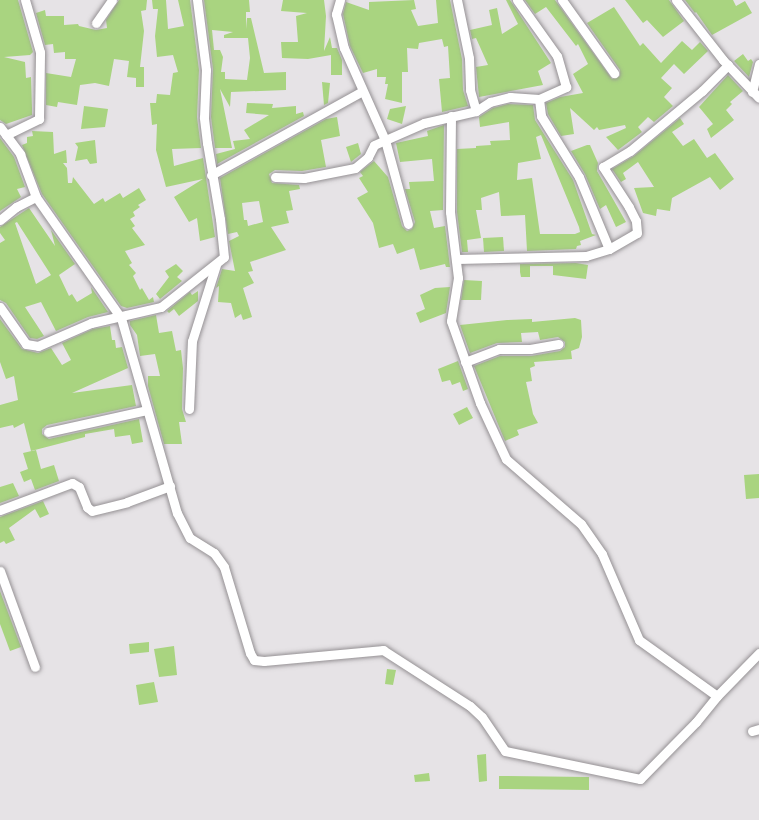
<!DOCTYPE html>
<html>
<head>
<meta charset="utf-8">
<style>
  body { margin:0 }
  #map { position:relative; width:759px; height:820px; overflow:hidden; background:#e6e3e6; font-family:"DejaVu Sans",sans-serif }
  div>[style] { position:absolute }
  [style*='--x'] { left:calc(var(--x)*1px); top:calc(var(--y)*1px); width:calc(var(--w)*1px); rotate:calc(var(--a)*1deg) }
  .building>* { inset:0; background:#a9d480 }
  .roads { filter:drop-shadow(0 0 2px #959194) drop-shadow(0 0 2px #959194) }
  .street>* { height:9px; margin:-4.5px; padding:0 4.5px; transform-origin:4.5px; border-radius:4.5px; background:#fff }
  span { translate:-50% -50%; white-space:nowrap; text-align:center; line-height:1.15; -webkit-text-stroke:4.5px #fff; paint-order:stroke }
</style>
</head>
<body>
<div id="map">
  <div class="building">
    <i style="clip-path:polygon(0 0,18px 0,33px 52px,30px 55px,4px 57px,25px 62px,26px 78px,31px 77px,32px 108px,32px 115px,6px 124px,0 120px)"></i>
    <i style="clip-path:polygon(119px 0,147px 0,146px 10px,141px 11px,144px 31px,140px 67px,144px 67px,144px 87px,136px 87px,136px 78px,127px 77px,129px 61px,114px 59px,109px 86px,95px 83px,80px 85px,77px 105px,58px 102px,57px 107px,46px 105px,46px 73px,71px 77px,76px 59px,65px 59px,65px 52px,54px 53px,53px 44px,45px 45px,36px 13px,45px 10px,46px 16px,64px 16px,64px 25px,78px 24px,79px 26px,96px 30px,107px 28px,106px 20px)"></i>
    <i style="clip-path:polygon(152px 0,166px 0,168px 29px,184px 26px,178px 0,190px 0,199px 70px,197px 117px,201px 148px,172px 149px,174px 166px,203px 158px,215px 237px,200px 241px,197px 218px,189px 222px,174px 197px,203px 179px,166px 187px,156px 150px,157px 124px,152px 125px,150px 103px,156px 103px,157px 94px,170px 95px,173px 73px,178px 72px,173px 55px,157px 57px,155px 36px,158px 9px,153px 9px)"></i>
    <i style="clip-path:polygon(evenodd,204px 0,249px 0,250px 12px,246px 12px,246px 29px,247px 18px,251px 18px,264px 73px,286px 72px,286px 90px,231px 92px,230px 107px,220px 89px,232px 148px,215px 148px,211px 117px,213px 69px,204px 0,212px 30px,233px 32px,224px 35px,224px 38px,248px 38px,250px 58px,247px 80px,225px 79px,225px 72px,221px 72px,223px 57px,220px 50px,214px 50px,212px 30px)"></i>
    <i style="clip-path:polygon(283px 0,324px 0,326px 16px,324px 51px,330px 37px,332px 48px,337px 48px,342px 60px,342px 75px,331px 75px,331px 55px,308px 59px,282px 58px,281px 42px,298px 42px,296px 16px,307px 13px,281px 11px)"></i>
    <i style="clip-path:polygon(414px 0,416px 9px,411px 10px,418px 26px,438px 23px,436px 0,450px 0,462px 59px,463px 90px,468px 106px,442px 112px,439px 79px,450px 78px,448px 46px,444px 47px,442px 39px,419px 43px,418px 49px,407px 48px,408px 72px,402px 72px,402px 103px,385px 99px,388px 84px,385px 84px,386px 77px,377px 77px,377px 69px,363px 73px,350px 46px,343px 14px,346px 2px,369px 10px,369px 2px)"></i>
    <i style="clip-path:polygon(506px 0,510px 0,551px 63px,538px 71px,543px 85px,479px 97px,476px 67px,488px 65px,476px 38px,472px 39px,470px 30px,492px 25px,489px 10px,497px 8px,502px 34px,518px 24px)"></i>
    <i style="clip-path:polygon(525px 0,555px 0,612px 79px,620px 76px,620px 70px,587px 23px,614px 7px,640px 46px,643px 43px,661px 63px,682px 41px,692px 50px,700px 42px,708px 51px,684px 74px,674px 64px,661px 78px,672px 88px,664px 97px,673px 106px,654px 122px,648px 117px,638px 127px,642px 132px,618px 150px,606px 137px,626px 128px,625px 125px,599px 130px,597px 127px,594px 130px,570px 108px,574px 134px,561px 136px,548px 114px,546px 103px,560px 97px,583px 93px,573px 74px,588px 64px,578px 44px,576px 46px,546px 7px,535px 14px)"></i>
    <i style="clip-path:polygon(625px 0,669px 0,684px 21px,663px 37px,647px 20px,643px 23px)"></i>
    <i style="clip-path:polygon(685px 0,733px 0,736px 6px,745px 1px,752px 13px,712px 35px,696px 12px,695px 13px)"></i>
    <i style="clip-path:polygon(743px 54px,748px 61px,751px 59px,753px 62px,749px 77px,734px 61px)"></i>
    <i style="clip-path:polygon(728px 75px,743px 91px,730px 102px,732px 104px,726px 110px,734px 120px,711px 138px,707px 129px,713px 124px,699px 107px)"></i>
    <i style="clip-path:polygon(322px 82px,330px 83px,328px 103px,324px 105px)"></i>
    <i style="clip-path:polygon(247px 103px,273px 104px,272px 108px,296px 106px,296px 114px,303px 112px,304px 116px,217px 164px,216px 154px,235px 149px,233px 141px,250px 139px,244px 130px,269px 115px,246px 113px)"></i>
    <i style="clip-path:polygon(evenodd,508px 104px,533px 105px,535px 120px,573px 180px,592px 234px,596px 235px,580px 241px,581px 245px,577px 246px,576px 249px,527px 251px,525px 215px,501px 216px,499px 192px,481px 198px,482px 210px,476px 210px,481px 238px,467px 240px,468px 252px,462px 252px,457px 212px,457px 149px,476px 148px,476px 146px,491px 145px,490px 141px,510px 140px,509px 122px,480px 127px,479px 117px,493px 108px,508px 104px,541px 135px,579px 227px,580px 232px,575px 234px,540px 234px,532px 178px,517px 180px,518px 163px,541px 159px,536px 137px,541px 135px)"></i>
    <i style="clip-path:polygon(84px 106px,108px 109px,105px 127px,81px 129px)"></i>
    <i style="clip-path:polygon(406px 106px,402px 124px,387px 119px,390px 109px)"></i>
    <i style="clip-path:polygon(evenodd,337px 117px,340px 136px,321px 140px,326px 167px,302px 171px,275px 170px,269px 174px,272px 183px,299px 185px,300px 189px,289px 191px,293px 210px,286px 211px,289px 223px,271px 227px,286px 250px,250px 262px,253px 271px,248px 272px,254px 283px,243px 288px,252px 317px,243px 320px,241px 314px,235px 318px,231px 303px,218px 302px,219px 286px,216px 288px,222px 269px,235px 271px,229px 241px,239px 236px,237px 232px,228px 234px,220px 178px,326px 119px,337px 117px,259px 201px,263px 222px,248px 226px,247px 220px,244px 220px,242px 203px,259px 201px)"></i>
    <i style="clip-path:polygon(680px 118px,684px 124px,672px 132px,683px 146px,694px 139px,707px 158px,715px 153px,734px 179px,720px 190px,710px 177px,672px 198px,670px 211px,657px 209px,656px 216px,643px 213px,634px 188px,654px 187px,638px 162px,623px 173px,626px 179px,621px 182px,612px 169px,634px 156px)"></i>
    <i style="clip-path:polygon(444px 125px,443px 210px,430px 211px,434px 228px,445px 226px,450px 267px,446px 267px,445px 264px,420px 270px,414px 248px,397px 254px,393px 244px,379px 248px,373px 223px,357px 198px,368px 192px,359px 178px,363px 176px,360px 172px,374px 161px,388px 177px,402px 226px,407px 231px,412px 229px,415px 222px,405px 189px,410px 189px,409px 182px,434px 181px,432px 159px,400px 162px,396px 143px,428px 136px,427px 131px)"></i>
    <i style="clip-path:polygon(32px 131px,53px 132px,54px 154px,66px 150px,67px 163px,63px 163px,67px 168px,68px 183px,72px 183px,73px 177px,94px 204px,103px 198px,105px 202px,120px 193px,123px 198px,139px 188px,146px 200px,138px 205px,140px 207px,133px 212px,135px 216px,130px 219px,135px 226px,132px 228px,145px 245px,125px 251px,132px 263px,129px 265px,136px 273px,133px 276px,140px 290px,142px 288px,149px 300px,153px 297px,154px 302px,127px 308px,121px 306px,42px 194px,22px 145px,27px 143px,27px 137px,33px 136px)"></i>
    <i style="clip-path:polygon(0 138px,14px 157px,25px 187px,17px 189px,21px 197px,0 211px)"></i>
    <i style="clip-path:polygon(95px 140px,97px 163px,90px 164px,87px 159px,75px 161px,78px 147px,75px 143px)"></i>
    <i style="clip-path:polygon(358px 143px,361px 154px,351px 162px,346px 147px)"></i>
    <i style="clip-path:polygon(587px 145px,590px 145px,598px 163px,597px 171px,626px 222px,616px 227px,606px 205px,600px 209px,585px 174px,571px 151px)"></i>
    <i style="clip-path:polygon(evenodd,29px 208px,55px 246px,51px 230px,75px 264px,59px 275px,69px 296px,72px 294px,77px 302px,92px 293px,91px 287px,108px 312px,88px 317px,56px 331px,41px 302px,25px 307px,44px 336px,37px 339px,30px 338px,6px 303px,0 300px,0 243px,5px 240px,0 233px,0 227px,29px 208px,17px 222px,51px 275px,36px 284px,15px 223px,17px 222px)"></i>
    <i style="clip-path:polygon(503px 237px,504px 251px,484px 252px,483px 238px)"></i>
    <i style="clip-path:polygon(576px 263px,588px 265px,586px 279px,553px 275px,553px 266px,530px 266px,530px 277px,521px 277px,520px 272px,520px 264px)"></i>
    <i style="clip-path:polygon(176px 264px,183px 271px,177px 277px,182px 281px,160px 299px,156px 294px,169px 277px,165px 271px)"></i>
    <i style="clip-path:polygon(464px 280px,482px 281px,481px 300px,461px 300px)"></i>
    <i style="clip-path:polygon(450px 287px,446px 313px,420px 323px,416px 313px,425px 309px,420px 295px,435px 288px)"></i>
    <i style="clip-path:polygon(198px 291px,198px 301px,179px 316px,174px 309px,169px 313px,167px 311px,190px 292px,192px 295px)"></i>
    <i style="clip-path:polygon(156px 315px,159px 333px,172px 331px,176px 351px,181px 350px,183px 368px,182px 409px,186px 422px,179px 422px,182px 444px,164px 444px,148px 386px,148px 376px,160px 376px,155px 354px,140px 356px,137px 335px,130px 325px,130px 321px)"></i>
    <i style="clip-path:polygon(575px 318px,581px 320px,582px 337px,579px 348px,571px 351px,572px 359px,534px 362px,535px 366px,530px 368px,532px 381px,526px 382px,533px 414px,538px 423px,517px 430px,519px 435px,505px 441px,474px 366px,500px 356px,531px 356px,560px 351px,565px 347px,565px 342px,558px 337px,540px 340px,538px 332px,521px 333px,522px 342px,497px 343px,470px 353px,460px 325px,507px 320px,532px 319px,532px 322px)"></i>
    <i style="clip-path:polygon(0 319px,22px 349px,38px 353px,51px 348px,62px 365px,71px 360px,62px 343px,93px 329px,110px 326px,112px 340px,115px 340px,116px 348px,122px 347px,128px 368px,72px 393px,132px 385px,136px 406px,47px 425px,42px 429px,42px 434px,49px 439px,139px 419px,143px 442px,132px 444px,130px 435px,115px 437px,114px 429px,85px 434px,85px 437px,31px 451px,24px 423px,14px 428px,13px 425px,0 428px,0 405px,18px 400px,14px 376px,6px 379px,0 362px)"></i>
    <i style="clip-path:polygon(458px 361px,468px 389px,463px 391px,460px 382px,452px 385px,450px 380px,442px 382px,438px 369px)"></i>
    <i style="clip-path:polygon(467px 407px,473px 418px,459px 425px,453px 414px)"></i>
    <i style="clip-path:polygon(36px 450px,41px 469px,54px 465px,59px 481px,35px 490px,31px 479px,24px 482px,20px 472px,28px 469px,23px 453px)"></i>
    <i style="clip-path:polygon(759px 474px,759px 498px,746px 499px,744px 475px)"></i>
    <i style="clip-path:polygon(13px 483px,19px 496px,0 503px,0 487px)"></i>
    <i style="clip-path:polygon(43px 501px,49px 514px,40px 518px,35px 509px,9px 528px,15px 540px,6px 544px,4px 541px,0 543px,0 517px)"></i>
    <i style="clip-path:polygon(0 591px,21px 647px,10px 651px,0 624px)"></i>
    <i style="clip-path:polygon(149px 642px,149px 652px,130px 654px,129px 644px)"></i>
    <i style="clip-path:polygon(174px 646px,177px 675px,159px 677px,154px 649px)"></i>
    <i style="clip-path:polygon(387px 669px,396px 670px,393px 685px,385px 684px)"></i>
    <i style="clip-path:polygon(154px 682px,158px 702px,139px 705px,136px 685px)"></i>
    <i style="clip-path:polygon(486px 754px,487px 781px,479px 782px,477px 755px)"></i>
    <i style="clip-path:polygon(429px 773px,430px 781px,415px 782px,414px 775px)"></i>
    <i style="clip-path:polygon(499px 776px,589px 777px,589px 790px,499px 789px)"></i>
  </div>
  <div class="roads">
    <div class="street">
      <i style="--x:340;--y:0;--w:15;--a:106"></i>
      <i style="--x:336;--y:14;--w:35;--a:77"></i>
      <i style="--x:344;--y:48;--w:101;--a:66"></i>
      <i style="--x:385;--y:140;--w:87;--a:74.7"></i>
      <i style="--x:457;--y:0;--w:59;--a:78.3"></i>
      <i style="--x:469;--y:58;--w:32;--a:88"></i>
      <i style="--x:470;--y:90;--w:22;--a:74"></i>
      <i style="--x:562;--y:0;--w:90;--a:54.5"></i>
      <i style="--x:676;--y:0;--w:76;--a:51.9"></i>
      <i style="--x:723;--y:60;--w:52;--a:46.5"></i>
      <i style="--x:96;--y:23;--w:28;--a:-55"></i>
      <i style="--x:752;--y:92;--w:29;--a:-76"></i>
      <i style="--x:539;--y:99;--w:17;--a:83"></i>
      <i style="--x:541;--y:116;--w:72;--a:58.1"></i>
      <i style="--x:579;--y:177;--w:78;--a:67.4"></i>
      <i style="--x:0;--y:127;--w:34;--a:53"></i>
      <i style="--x:20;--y:154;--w:46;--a:69.6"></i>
      <i style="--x:36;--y:197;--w:148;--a:54.9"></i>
      <i style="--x:121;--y:318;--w:203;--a:74"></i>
      <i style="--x:177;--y:513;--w:28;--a:63"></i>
      <i style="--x:190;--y:538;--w:28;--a:32"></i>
      <i style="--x:214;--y:553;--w:17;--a:54"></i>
      <i style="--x:224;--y:567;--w:90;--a:73.2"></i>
      <i style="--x:250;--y:653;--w:8;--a:60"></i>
      <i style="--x:254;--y:660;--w:10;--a:6"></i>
      <i style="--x:264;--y:661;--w:120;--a:-5.3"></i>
      <i style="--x:383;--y:650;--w:103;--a:32.8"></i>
      <i style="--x:470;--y:706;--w:16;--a:43"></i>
      <i style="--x:482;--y:717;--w:41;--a:55.9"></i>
      <i style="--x:505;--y:751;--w:138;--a:11.7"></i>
      <i style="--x:640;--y:779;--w:80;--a:-45.5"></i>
      <i style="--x:696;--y:722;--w:33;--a:-51"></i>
      <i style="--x:717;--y:696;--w:96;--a:-144.3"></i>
      <i style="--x:639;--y:640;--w:94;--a:-113.3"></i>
      <i style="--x:602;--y:554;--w:37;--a:-125"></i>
      <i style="--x:581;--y:524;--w:99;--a:-139.1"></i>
      <i style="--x:506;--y:459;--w:62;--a:-114.9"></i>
      <i style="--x:480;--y:403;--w:87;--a:-109.5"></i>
      <i style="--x:451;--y:321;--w:44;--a:-80.8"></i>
      <i style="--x:458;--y:278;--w:66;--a:-96.9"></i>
      <i style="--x:450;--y:212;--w:96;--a:-89.4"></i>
      <i style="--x:6;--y:135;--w:37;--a:-26"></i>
      <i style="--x:39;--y:119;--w:67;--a:-89.1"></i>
      <i style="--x:40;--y:52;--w:54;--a:-106.1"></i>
      <i style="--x:211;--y:175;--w:171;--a:-29"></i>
      <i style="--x:275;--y:177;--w:29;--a:2"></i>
      <i style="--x:304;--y:178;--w:52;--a:-11.1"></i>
      <i style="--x:355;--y:168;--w:17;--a:-40"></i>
      <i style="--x:368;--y:157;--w:13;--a:-63"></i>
      <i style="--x:374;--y:145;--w:55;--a:-23.7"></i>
      <i style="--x:424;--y:123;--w:53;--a:-13"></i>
      <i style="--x:476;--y:111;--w:17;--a:-33"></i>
      <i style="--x:490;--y:102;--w:21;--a:-14"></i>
      <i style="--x:510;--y:97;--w:29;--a:4"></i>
      <i style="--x:539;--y:99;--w:30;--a:-24"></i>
      <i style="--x:566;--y:87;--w:32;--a:-106"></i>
      <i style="--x:557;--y:56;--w:69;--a:-125.5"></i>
      <i style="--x:0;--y:220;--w:21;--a:-39"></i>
      <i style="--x:16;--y:207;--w:22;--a:-27"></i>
      <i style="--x:457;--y:259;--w:129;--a:-1.3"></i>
      <i style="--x:586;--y:256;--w:24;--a:-17"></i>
      <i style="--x:609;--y:249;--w:32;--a:-30"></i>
      <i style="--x:637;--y:233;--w:12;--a:-95"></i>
      <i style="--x:636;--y:221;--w:16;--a:-117"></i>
      <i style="--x:629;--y:207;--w:48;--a:-123"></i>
      <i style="--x:603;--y:167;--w:31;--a:-31"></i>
      <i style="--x:630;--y:151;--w:94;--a:-39.8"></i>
      <i style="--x:702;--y:91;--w:37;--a:-45"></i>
      <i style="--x:0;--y:307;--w:45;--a:54.9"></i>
      <i style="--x:26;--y:344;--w:12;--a:9"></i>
      <i style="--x:38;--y:346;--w:58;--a:-23.5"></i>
      <i style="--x:91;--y:323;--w:72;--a:-12.9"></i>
      <i style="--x:161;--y:307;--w:80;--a:-38.4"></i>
      <i style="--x:224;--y:257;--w:38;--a:-96"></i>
      <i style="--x:220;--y:219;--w:77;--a:-99.7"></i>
      <i style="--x:207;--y:143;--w:26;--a:-97"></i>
      <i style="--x:204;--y:117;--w:47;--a:-87.6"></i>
      <i style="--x:206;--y:70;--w:71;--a:-97.3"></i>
      <i style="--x:465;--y:362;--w:36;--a:-21"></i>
      <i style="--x:499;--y:349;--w:31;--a:0"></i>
      <i style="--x:530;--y:349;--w:29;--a:-10"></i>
      <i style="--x:189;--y:409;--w:68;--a:-87.5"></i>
      <i style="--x:192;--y:341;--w:80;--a:-72.5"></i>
      <i style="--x:48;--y:432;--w:101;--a:-12.5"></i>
      <i style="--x:0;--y:510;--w:77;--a:-20.6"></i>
      <i style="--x:72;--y:483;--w:8;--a:30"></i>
      <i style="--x:79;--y:487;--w:22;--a:68"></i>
      <i style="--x:87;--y:507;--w:6;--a:39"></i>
      <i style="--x:92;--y:511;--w:36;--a:-14"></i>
      <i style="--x:127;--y:502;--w:46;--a:-20.4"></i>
      <i style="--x:0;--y:571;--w:102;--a:70"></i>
      <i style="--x:717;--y:696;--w:60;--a:-45.7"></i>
      <i style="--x:752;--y:731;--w:7;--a:-16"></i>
    </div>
  </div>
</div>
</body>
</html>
